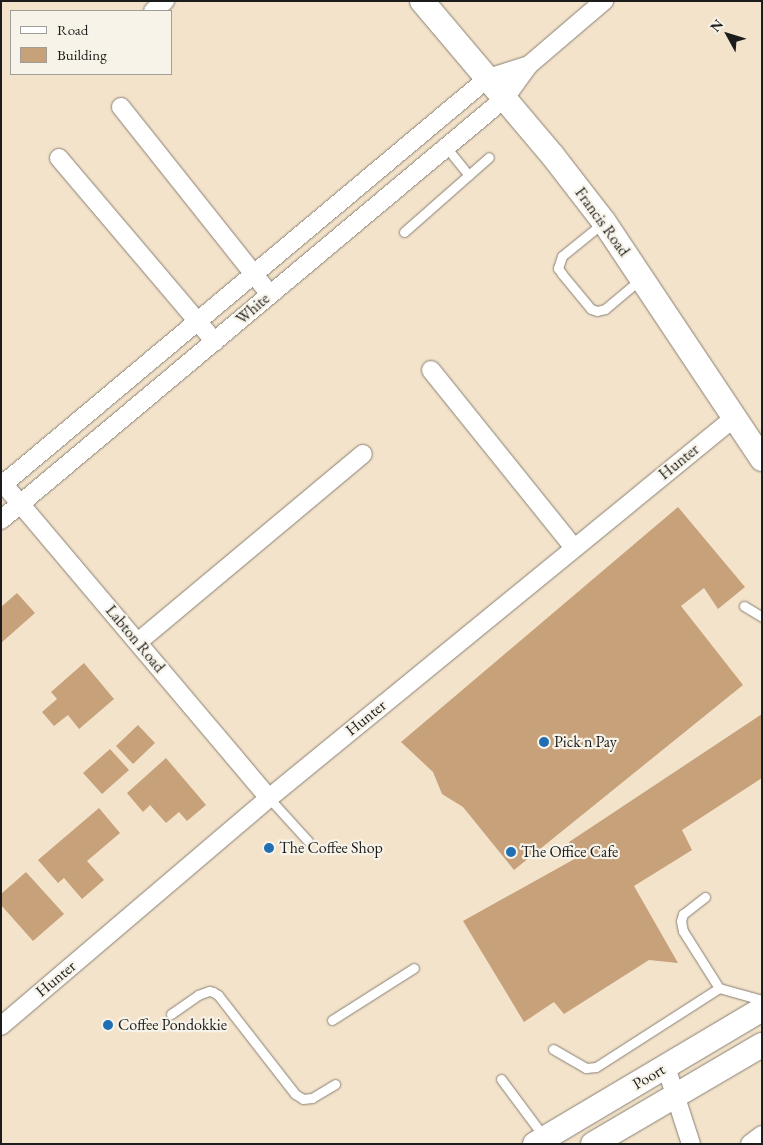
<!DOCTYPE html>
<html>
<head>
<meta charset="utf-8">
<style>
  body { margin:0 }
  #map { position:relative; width:763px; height:1145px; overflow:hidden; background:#f4e3cb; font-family:"EB Garamond",serif }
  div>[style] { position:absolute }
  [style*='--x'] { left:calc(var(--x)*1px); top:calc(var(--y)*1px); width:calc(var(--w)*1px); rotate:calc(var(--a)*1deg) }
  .building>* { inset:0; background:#c6a17a }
  .roads { filter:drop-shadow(0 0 1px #888074) drop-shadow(0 0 1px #888074) }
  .lane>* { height:9px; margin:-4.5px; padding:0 4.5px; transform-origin:4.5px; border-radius:4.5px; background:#fff }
  .street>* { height:18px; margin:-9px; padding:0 9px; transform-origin:9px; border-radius:9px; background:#fff }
  .secondary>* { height:24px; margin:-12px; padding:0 12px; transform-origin:12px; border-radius:12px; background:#fff }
  .dots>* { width:14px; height:14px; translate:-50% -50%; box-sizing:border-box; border:2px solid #f7f3e8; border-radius:50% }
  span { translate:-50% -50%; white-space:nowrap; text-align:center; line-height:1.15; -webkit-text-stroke:4.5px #f7f3e8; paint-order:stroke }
  .street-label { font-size:16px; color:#1c1c1c }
  .poi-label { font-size:16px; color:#1c1c1c }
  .left { translate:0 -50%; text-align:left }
  .frame { position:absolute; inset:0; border:2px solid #1c1c1c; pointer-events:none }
  .legend { position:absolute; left:10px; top:10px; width:162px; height:65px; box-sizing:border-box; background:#f7f3e8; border:1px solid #9f9d96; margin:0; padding:6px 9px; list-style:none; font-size:15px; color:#1c1c1c }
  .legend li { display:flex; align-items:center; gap:10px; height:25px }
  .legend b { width:25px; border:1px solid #9f9d96 }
  .north { position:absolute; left:703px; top:10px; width:50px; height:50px; -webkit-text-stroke:4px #f7f3e8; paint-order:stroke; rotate:309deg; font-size:14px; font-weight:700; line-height:20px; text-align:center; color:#1c1c1c }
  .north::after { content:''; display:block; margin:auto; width:18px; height:22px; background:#1c1c1c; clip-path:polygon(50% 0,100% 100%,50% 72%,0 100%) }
</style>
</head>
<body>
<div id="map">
  <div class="building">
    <i style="clip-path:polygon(678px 507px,745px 587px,718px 609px,704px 588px,681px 606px,743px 685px,514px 870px,463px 807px,442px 794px,433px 772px,401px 742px)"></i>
    <i style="clip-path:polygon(17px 593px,35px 613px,1px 643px,1px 607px)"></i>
    <i style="clip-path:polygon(84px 663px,114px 699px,79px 729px,68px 715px,54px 726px,42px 712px,57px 699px,51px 692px)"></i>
    <i style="clip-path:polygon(762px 714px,762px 778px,682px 830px,692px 850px,634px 886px,678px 963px,649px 960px,564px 1014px,554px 1002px,524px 1022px,463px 921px,578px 857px,569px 842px)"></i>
    <i style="clip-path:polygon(138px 725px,155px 743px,133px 764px,116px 746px)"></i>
    <i style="clip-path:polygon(110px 749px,129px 770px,102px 794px,83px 773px)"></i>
    <i style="clip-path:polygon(166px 758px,206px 805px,187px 821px,179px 812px,166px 823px,150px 805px,143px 812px,127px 793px)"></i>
    <i style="clip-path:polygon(99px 808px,120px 833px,87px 861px,104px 880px,82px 899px,64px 878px,58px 883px,38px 860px)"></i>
    <i style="clip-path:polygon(26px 872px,64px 914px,33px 941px,1px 905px,1px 894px)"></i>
  </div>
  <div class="roads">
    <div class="lane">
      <i style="--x:446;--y:147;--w:36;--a:51"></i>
      <i style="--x:604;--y:222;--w:54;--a:141"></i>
      <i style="--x:562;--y:256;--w:13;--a:108"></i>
      <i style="--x:558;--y:268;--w:7;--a:56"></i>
      <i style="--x:562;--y:274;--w:45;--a:50.4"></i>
      <i style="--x:591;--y:309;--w:6;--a:18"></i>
      <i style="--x:597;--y:311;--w:8;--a:-14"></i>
      <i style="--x:605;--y:309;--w:48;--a:-40"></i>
      <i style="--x:404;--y:232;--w:113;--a:-41.4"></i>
      <i style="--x:744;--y:606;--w:21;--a:31"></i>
      <i style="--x:269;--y:798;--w:58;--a:47.8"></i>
      <i style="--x:705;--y:897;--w:28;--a:142"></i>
      <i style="--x:683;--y:914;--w:7;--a:106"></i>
      <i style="--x:681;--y:921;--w:10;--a:79"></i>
      <i style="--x:683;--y:931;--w:67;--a:57.7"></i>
      <i style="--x:719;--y:988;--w:45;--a:15.6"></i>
      <i style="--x:171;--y:1014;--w:33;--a:-35"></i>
      <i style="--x:198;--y:995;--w:12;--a:-20"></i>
      <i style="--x:209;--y:991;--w:4;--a:14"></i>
      <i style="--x:213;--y:992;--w:6;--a:31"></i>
      <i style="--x:218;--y:995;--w:125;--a:52.1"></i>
      <i style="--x:295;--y:1094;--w:9;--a:32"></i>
      <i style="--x:303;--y:1099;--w:9;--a:-6"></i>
      <i style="--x:312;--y:1098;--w:27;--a:-31"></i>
      <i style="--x:332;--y:1020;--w:97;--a:-32.4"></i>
      <i style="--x:553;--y:1049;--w:38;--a:30"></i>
      <i style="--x:586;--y:1068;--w:10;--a:-6"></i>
      <i style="--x:596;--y:1067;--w:146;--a:-32.7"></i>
      <i style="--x:501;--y:1079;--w:72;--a:53.4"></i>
    </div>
    <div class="street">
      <i style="--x:153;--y:11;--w:16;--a:-40"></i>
      <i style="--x:121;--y:107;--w:239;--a:51.5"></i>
      <i style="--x:59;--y:158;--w:241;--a:49.7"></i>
      <i style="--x:431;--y:370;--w:228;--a:51.2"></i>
      <i style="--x:1;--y:481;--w:415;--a:49.8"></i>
      <i style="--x:1;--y:486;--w:635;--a:-39.96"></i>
      <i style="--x:488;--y:78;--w:43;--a:-17.6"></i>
      <i style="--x:1;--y:520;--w:657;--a:-39.94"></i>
      <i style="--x:505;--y:98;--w:41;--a:-54"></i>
      <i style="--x:529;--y:65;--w:99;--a:-40.5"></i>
      <i style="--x:138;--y:642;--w:293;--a:-39.9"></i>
      <i style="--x:1;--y:1026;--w:352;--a:-40.4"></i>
      <i style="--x:269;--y:798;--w:602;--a:-39.27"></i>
      <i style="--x:666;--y:1067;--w:81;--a:72"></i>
      <i style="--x:750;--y:1144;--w:15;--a:-37"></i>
    </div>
    <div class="secondary">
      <i style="--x:422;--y:1;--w:203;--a:49.8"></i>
      <i style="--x:553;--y:156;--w:83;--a:52.3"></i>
      <i style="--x:604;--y:222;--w:285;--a:56.3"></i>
      <i style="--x:535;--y:1144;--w:264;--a:-30.7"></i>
      <i style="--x:593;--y:1144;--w:196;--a:-30.4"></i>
    </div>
  </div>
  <div class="dots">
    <i style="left:544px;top:742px;background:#1f6fb2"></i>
    <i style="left:269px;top:848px;background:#1f6fb2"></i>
    <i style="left:511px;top:852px;background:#1f6fb2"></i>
    <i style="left:108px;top:1025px;background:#1f6fb2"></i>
  </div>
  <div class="street-label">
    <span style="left:602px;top:222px;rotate:54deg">Francis Road</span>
    <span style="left:253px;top:309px;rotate:-41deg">White</span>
    <span style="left:679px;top:462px;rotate:-39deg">Hunter</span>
    <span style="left:135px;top:639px;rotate:50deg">Labton Road</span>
    <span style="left:366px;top:718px;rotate:-39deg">Hunter</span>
    <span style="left:56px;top:979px;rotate:-40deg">Hunter</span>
    <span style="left:649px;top:1077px;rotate:-30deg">Poort</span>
  </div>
  <div class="poi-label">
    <span class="left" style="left:554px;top:742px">Pick n Pay</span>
    <span class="left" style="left:279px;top:848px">The Coffee Shop</span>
    <span class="left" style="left:521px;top:852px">The Office Cafe</span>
    <span class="left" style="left:118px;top:1025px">Coffee Pondokkie</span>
  </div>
  <div class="frame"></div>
  <ul class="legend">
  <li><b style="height:6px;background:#fff"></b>Road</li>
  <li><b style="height:14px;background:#c6a17a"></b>Building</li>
  </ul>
  <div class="north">N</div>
</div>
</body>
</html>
